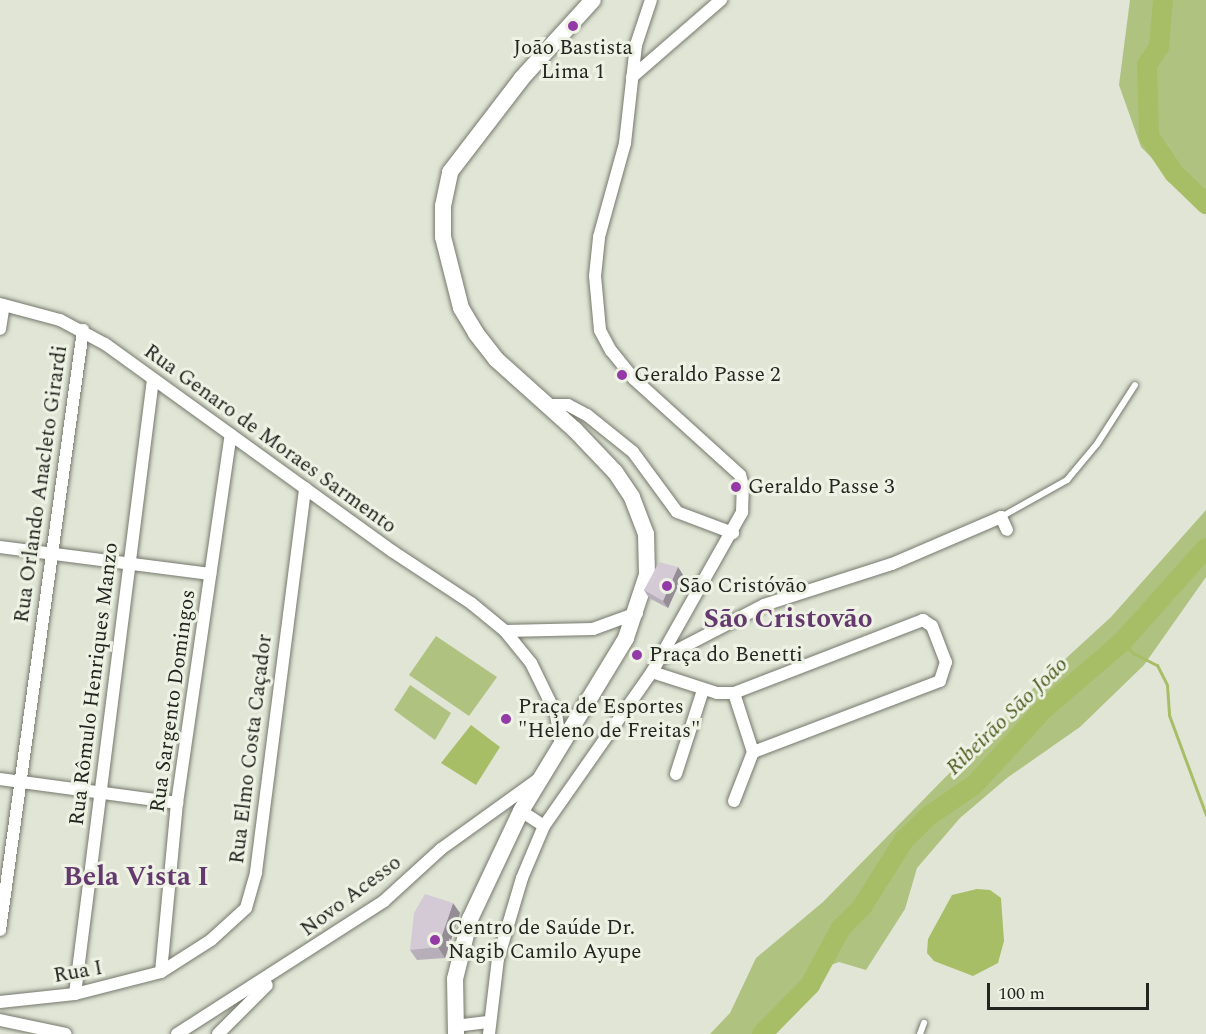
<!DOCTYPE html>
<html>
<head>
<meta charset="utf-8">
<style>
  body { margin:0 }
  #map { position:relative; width:1206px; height:1034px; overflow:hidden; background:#e0e5d6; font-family:Spectral,serif }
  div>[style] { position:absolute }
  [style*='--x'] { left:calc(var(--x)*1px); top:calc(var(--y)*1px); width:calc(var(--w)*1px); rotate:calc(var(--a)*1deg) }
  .green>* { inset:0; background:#b0c280 }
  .water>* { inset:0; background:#a7be66 }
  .stream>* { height:3px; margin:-1.5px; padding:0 1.5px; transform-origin:1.5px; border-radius:1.5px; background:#a7be66 }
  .river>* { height:20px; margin:-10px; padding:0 10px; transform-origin:10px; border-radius:10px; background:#a7be66 }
  .path>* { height:2px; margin-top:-1px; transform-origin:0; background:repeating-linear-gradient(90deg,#93978c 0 3px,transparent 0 7.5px) }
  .roads { filter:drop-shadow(0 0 2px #75796c) drop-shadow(0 0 2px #75796c) }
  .service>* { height:6px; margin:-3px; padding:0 3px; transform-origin:3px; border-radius:3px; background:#fff }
  .minor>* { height:12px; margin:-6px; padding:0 6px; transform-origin:6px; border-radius:6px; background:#fff }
  .tertiary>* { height:16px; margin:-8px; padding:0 8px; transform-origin:8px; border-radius:8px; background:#fff }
  .wall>* { inset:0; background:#b6aeb8 }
  .shaded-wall>* { inset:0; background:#948d96 }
  .building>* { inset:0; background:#d4cad6 }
  .dots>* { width:16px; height:16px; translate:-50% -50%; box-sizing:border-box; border:3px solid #edf2e4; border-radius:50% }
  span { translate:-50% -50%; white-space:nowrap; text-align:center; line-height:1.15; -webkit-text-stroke:6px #edf2e4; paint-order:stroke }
  .poi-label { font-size:21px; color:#232520 }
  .left { translate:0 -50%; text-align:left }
  .street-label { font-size:21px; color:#232520 }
  .water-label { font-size:22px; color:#4e5c1e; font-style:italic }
  .district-label { font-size:27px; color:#64396e; font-weight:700 }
  .scale { position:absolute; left:987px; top:983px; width:162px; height:27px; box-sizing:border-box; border:3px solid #232520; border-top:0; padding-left:8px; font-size:18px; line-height:21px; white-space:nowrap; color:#232520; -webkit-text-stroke:4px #edf2e4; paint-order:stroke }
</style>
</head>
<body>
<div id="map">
  <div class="green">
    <i style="clip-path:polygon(1130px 0,1206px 0,1206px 213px,1141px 147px,1119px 85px)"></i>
    <i style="clip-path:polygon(1206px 510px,1206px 577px,1144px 665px,1080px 727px,1007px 778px,960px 818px,917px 868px,905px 909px,866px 970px,839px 962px,831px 965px,763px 1034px,710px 1034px,730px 1013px,756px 958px,823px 902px,1026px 695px,1111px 617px)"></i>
    <i style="clip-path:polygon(436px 636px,497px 677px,469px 716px,409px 675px)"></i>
    <i style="clip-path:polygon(410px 685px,451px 713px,435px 740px,394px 710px)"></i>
  </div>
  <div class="water">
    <i style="clip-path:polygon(471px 725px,500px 747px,476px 785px,441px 763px)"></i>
    <i style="clip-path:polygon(977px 889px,990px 890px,1001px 898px,1004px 941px,998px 963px,973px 976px,934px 961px,927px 953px,928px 939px,952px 895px)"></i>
  </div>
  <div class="stream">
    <i style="--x:1122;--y:642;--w:16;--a:45"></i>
    <i style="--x:1133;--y:653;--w:27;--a:27"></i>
    <i style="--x:1157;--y:665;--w:22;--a:63"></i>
    <i style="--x:1167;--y:685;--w:30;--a:86"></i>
    <i style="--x:1169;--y:715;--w:107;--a:69.7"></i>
  </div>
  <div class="river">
    <i style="--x:1163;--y:0;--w:47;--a:94.9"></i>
    <i style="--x:1159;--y:47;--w:22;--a:124"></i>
    <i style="--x:1147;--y:65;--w:71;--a:88.4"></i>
    <i style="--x:1149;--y:136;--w:45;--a:56"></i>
    <i style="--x:1174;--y:173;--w:45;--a:44.1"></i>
    <i style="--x:762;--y:1034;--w:69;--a:-45.6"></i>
    <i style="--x:810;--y:985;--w:65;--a:-61.5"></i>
    <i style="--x:841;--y:928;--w:30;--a:-45"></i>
    <i style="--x:862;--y:907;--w:79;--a:-57.9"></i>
    <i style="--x:904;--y:840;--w:36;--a:-44"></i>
    <i style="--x:930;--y:815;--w:53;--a:-34.3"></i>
    <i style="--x:974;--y:785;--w:103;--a:-47.4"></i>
    <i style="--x:1044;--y:709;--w:103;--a:-40.7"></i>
    <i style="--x:1122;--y:642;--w:126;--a:-48.2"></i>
  </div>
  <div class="path">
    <i style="--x:472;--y:959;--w:16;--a:0"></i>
  </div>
  <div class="roads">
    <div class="service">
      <i style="--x:1001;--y:517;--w:76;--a:-29.3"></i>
      <i style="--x:1067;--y:480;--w:47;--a:-50.2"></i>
      <i style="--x:1097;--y:444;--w:70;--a:-57.2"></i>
      <i style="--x:920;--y:1034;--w:12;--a:-70"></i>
    </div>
    <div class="minor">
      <i style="--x:632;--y:77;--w:118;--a:-40.9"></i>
      <i style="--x:0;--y:304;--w:62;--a:14.9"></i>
      <i style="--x:60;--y:320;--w:51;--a:28.1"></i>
      <i style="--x:105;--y:344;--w:354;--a:35.8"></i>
      <i style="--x:392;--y:551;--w:95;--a:33.4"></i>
      <i style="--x:471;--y:603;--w:44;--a:39.5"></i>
      <i style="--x:505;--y:631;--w:41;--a:50.9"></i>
      <i style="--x:531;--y:663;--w:57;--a:63.9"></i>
      <i style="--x:556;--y:714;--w:31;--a:81"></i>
      <i style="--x:0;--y:329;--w:24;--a:-81"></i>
      <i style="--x:545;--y:405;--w:23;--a:0"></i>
      <i style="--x:568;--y:405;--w:21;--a:28"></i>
      <i style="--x:587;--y:415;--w:59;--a:38.8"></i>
      <i style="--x:633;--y:452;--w:74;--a:53.7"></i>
      <i style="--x:677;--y:512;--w:60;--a:20.6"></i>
      <i style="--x:0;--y:547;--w:212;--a:7.3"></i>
      <i style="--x:505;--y:631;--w:88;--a:-1.3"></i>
      <i style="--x:593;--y:629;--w:47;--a:-20"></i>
      <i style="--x:660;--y:659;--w:117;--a:-27.4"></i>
      <i style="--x:764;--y:605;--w:134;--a:-17.8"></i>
      <i style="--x:892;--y:564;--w:119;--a:-23.3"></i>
      <i style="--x:1001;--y:517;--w:14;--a:65"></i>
      <i style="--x:652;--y:672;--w:68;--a:17.9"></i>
      <i style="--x:717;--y:693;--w:17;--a:0"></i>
      <i style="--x:734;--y:693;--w:203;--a:-21.1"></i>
      <i style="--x:923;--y:620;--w:11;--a:34"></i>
      <i style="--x:932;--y:626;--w:39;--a:69"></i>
      <i style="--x:946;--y:662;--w:20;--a:108"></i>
      <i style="--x:940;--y:681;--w:200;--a:159.2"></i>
      <i style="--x:753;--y:752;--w:62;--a:-107.9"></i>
      <i style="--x:676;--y:774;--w:88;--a:-72.2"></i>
      <i style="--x:0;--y:779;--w:179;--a:7.7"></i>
      <i style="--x:734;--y:801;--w:53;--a:-68.8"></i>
      <i style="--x:521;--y:811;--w:27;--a:33"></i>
      <i style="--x:0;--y:930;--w:606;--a:-82.12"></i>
      <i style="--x:161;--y:972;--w:170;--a:-84.6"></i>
      <i style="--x:177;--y:803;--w:372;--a:-81.7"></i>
      <i style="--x:75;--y:994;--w:620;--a:-82.77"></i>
      <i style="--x:0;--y:1002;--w:75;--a:-6.1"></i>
      <i style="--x:75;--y:994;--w:89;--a:-14.3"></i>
      <i style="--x:161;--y:972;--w:59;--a:-32.6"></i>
      <i style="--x:211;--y:940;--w:47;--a:-42.4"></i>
      <i style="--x:246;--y:908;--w:37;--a:-74"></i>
      <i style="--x:256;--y:872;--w:387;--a:-82.7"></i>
      <i style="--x:0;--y:1020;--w:67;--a:12"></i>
      <i style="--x:455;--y:1026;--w:33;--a:-7"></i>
      <i style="--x:177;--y:1034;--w:246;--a:-32.7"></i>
      <i style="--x:384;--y:901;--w:77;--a:-42.4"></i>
      <i style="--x:441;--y:849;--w:118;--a:-35.7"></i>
      <i style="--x:218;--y:1034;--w:69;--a:-45"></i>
      <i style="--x:489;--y:1034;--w:76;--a:-83.2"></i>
      <i style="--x:498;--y:959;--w:84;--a:-73.5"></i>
      <i style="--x:522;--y:878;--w:56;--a:-67.1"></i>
      <i style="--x:544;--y:826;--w:188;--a:-55"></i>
      <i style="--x:652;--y:672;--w:184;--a:-60.6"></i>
      <i style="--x:742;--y:512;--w:26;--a:-88"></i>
      <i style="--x:743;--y:486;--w:11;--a:-105"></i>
      <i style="--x:740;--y:475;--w:143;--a:-137.8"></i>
      <i style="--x:634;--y:379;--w:36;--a:-129"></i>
      <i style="--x:611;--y:351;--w:24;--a:-118"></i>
      <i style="--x:600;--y:330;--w:54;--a:-95.3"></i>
      <i style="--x:595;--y:276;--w:39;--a:-84"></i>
      <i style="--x:599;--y:237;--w:98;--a:-74.5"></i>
      <i style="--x:625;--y:143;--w:99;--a:-83.6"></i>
      <i style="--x:636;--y:45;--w:47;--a:-71.6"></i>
    </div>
    <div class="tertiary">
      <i style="--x:456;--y:1034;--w:55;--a:-91"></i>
      <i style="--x:455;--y:979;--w:62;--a:-76"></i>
      <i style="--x:470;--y:919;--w:119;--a:-64.7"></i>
      <i style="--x:521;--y:811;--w:202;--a:-58.7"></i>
      <i style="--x:626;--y:638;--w:66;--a:-71.6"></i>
      <i style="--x:647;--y:575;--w:41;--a:-91.4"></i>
      <i style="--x:646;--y:534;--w:40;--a:-111"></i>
      <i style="--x:632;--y:497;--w:30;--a:-124"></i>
      <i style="--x:615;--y:472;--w:58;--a:-133.6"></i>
      <i style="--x:575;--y:430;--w:106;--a:-138.1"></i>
      <i style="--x:496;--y:359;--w:33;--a:-128"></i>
      <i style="--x:476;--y:333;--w:29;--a:-121"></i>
      <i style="--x:461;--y:308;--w:73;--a:-104.2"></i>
      <i style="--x:443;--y:237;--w:31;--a:-90"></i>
      <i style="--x:443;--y:206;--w:35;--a:-78"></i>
      <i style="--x:450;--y:172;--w:118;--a:-52.5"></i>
      <i style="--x:522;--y:78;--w:105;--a:-47.7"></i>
    </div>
  </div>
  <div class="wall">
    <i style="clip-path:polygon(678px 567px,683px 575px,668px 608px,649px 598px,644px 590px)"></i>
    <i style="clip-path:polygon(460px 913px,445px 958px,417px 960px,410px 950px)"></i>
  </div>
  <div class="shaded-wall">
    <i style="clip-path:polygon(678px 567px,683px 575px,668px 608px,663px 601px)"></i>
    <i style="clip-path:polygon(453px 903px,460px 913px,445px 958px,438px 947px)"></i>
  </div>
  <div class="building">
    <i style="clip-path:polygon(659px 562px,678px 567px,663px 601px,644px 590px)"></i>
    <i style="clip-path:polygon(425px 894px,453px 903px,438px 947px,410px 950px,414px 913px)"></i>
  </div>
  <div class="dots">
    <i style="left:573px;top:26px;background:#933aa6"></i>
    <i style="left:622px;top:375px;background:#933aa6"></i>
    <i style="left:736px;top:487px;background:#933aa6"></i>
    <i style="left:667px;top:586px;background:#933aa6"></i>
    <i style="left:637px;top:655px;background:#933aa6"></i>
    <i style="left:506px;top:719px;background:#933aa6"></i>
    <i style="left:435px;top:940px;background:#933aa6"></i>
  </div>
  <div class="poi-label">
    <span style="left:573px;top:60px">João Bastista<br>Lima 1</span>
    <span class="left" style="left:634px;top:375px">Geraldo Passe 2</span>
    <span class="left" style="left:748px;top:487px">Geraldo Passe 3</span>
    <span class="left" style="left:679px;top:586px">São Cristóvão</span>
    <span class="left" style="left:649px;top:655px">Praça do Benetti</span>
    <span class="left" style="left:518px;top:719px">Praça de Esportes<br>"Heleno de Freitas"</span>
    <span class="left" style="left:448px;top:940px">Centro de Saúde Dr.<br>Nagib Camilo Ayupe</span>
  </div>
  <div class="street-label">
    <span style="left:270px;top:439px;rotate:36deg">Rua Genaro de Moraes Sarmento</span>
    <span style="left:41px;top:484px;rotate:-82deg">Rua Orlando Anacleto Girardi</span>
    <span style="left:94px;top:684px;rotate:-83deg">Rua Rômulo Henriques Manzo</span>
    <span style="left:173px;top:701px;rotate:-82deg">Rua Sargento Domingos</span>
    <span style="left:251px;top:749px;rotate:-83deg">Rua Elmo Costa Caçador</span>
    <span style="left:351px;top:896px;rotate:-37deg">Novo Acesso</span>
    <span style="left:78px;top:972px;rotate:-10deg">Rua I</span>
  </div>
  <div class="water-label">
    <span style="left:1007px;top:716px;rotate:-44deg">Ribeirão São João</span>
  </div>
  <div class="district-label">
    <span style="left:788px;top:620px">São Cristovão</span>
    <span style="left:136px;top:878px">Bela Vista I</span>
  </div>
  <div class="scale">100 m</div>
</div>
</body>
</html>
